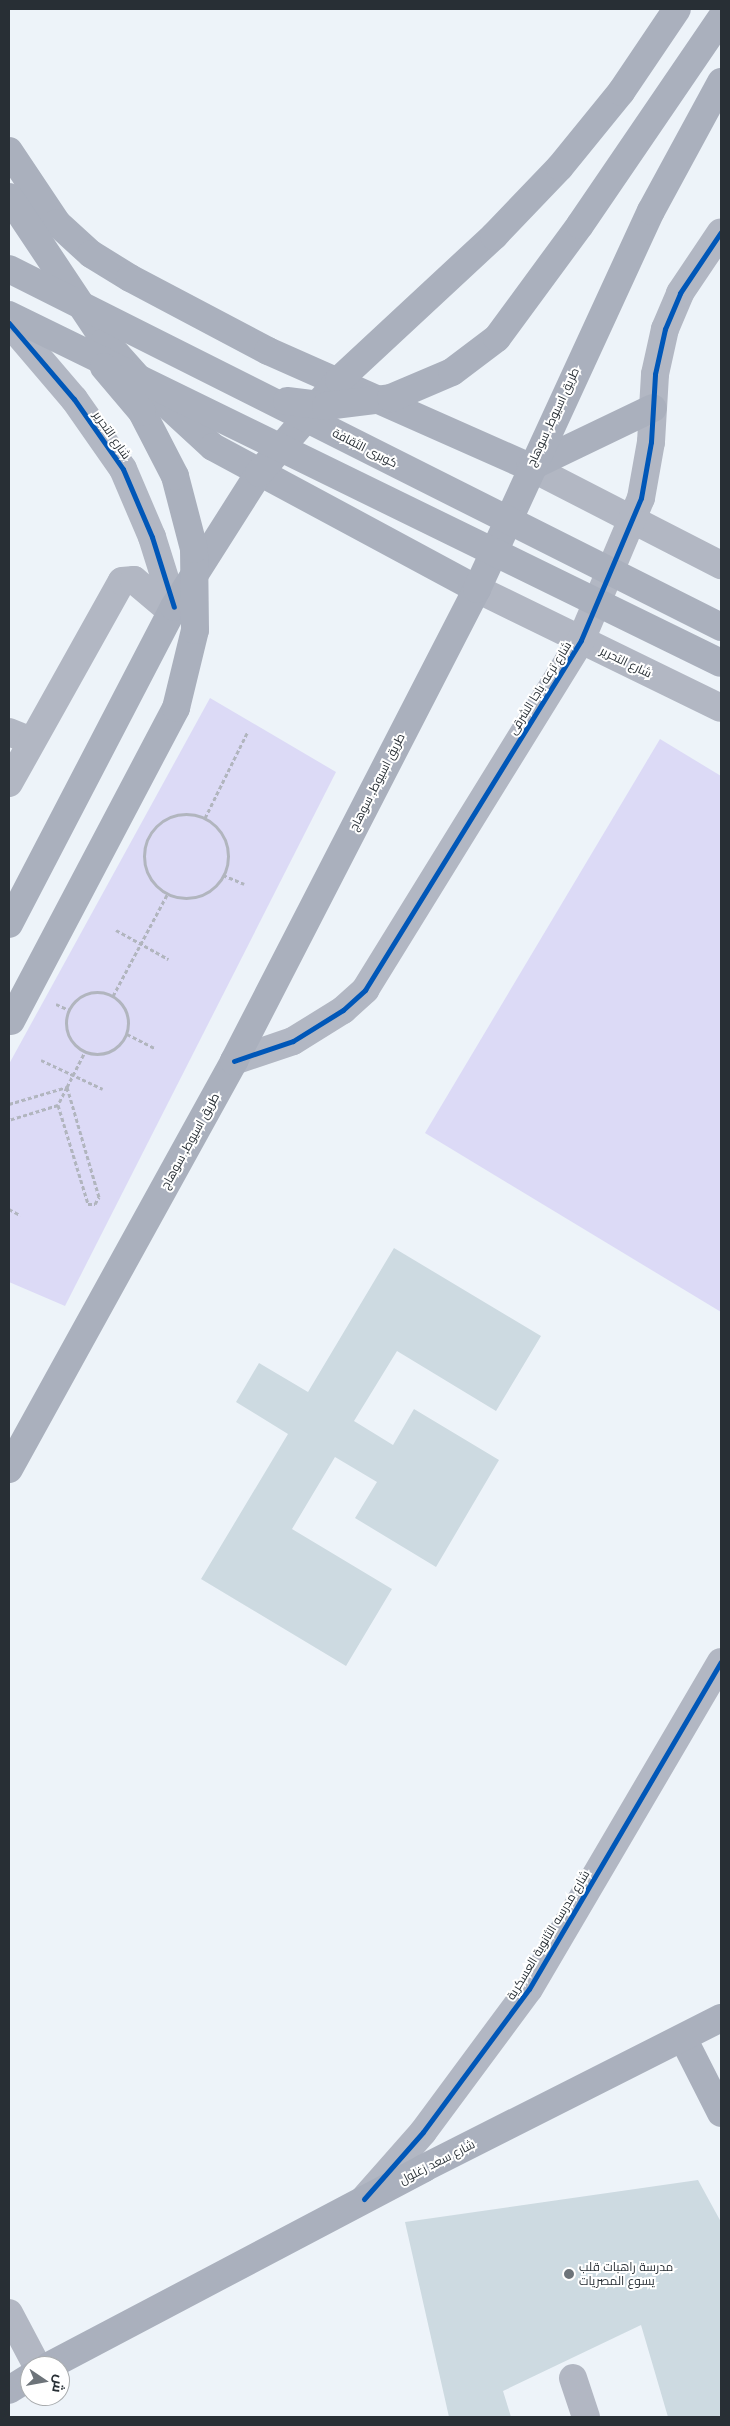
<!DOCTYPE html>
<html>
<head>
<meta charset="utf-8">
<style>
  body { margin:0 }
  #map { position:relative; width:730px; height:2426px; overflow:hidden; background:#edf3f9; font-family:"Libre Baskerville",Cairo,serif }
  div>[style] { position:absolute }
  [style*='--x'] { left:calc(var(--x)*1px); top:calc(var(--y)*1px); width:calc(var(--w)*1px); rotate:calc(var(--a)*1deg) }
  .green>* { inset:0; background:#dcdaf6 }
  .building>* { inset:0; background:#cddae1 }
  .path>* { height:3px; margin-top:-1.5px; transform-origin:0; background:repeating-linear-gradient(90deg,#b1b5be 0 4px,transparent 0 6.5px) }
  .path>.ring { margin:-1.5px; padding:0; box-sizing:content-box; background:none; border:3px solid #b1b5be; border-radius:50% }
  .minor>* { height:28px; margin:-14px; padding:0 14px; transform-origin:14px; border-radius:14px; background:#b2b7c3 }
  .major>* { height:28px; margin:-14px; padding:0 14px; transform-origin:14px; border-radius:14px; background:#aab0bd }
  .major-bridge>* { height:28px; margin:-14px; padding:0 14px; transform-origin:14px; border-radius:14px; background:#aab0bd }
  .cycleway>* { height:5px; margin:-2.5px; padding:0 2.5px; transform-origin:2.5px; border-radius:2.5px; background:#0057b8 }
  .dots>* { width:14px; height:14px; translate:-50% -50%; box-sizing:border-box; border:2px solid #fff; border-radius:50% }
  span { translate:-50% -50%; white-space:nowrap; text-align:center; line-height:1.15; -webkit-text-stroke:4px #fff; paint-order:stroke }
  .street-label { font-size:12px; color:#282f35 }
  .poi-label { font-size:12px; color:#282f35 }
  .left { translate:0 -50%; text-align:left }
  .frame { position:absolute; inset:0; border:10px solid #282f35; pointer-events:none }
  .north { position:absolute; left:20px; top:2356px; width:50px; height:50px; box-sizing:border-box; background:#fff; border:1px solid #a9acae; border-radius:50%; rotate:102deg; font-size:14px; font-weight:700; line-height:20px; text-align:center; color:#282f35 }
  .north::after { content:''; display:block; margin:auto; width:18px; height:22px; background:#6d747a; clip-path:polygon(50% 0,100% 100%,50% 72%,0 100%) }
</style>
</head>
<body>
<div id="map">
  <div class="green">
    <i style="clip-path:polygon(210px 698px,336px 772px,65px 1306px,9px 1282px,9px 1064px)"></i>
    <i style="clip-path:polygon(660px 739px,721px 776px,721px 1312px,425px 1133px)"></i>
  </div>
  <div class="building">
    <i style="clip-path:polygon(394px 1248px,541px 1336px,496px 1411px,397px 1351px,354px 1421px,393px 1445px,414px 1409px,499px 1460px,436px 1567px,355px 1518px,377px 1482px,335px 1457px,292px 1529px,392px 1589px,346px 1666px,201px 1579px,288px 1434px,236px 1402px,259px 1363px,308px 1392px)"></i>
    <i style="clip-path:polygon(698px 2180px,721px 2222px,721px 2417px,668px 2417px,641px 2325px,503px 2391px,511px 2417px,449px 2417px,405px 2222px)"></i>
  </div>
  <div class="path">
    <i class="ring" style="left:144px;top:814px;width:81px;height:81px"></i>
    <i style="--x:205;--y:818;--w:97;--a:-63.7"></i>
    <i style="--x:223;--y:875;--w:23;--a:23"></i>
    <i style="--x:116;--y:930;--w:60;--a:29.1"></i>
    <i class="ring" style="left:66px;top:992px;width:59px;height:59px"></i>
    <i style="--x:113;--y:996;--w:117;--a:-61.9"></i>
    <i style="--x:56;--y:1004;--w:14;--a:25"></i>
    <i style="--x:127;--y:1034;--w:31;--a:27"></i>
    <i style="--x:41;--y:1060;--w:68;--a:25.1"></i>
    <i style="--x:9;--y:1104;--w:60;--a:-16.3"></i>
    <i style="--x:67;--y:1087;--w:20;--a:117"></i>
    <i style="--x:58;--y:1105;--w:51;--a:163"></i>
    <i style="--x:58;--y:1105;--w:103;--a:73.1"></i>
    <i style="--x:88;--y:1204;--w:7;--a:0"></i>
    <i style="--x:95;--y:1204;--w:8;--a:-60"></i>
    <i style="--x:99;--y:1197;--w:115;--a:-106.2"></i>
    <i style="--x:67;--y:1087;--w:39;--a:-63"></i>
    <i style="--x:9;--y:1209;--w:13;--a:29"></i>
  </div>
  <div class="minor">
    <i style="--x:9;--y:323;--w:100;--a:49.5"></i>
    <i style="--x:74;--y:399;--w:85;--a:55"></i>
    <i style="--x:123;--y:469;--w:74;--a:66.9"></i>
    <i style="--x:152;--y:537;--w:73;--a:72.6"></i>
    <i style="--x:530;--y:467;--w:215;--a:27.2"></i>
    <i style="--x:477;--y:589;--w:271;--a:26"></i>
    <i style="--x:9;--y:732;--w:24;--a:22"></i>
    <i style="--x:9;--y:783;--w:231;--a:-60.8"></i>
    <i style="--x:122;--y:581;--w:12;--a:-5"></i>
    <i style="--x:134;--y:580;--w:50;--a:40.1"></i>
    <i style="--x:234;--y:1061;--w:62;--a:-18.7"></i>
    <i style="--x:293;--y:1041;--w:59;--a:-31.8"></i>
    <i style="--x:343;--y:1010;--w:30;--a:-42"></i>
    <i style="--x:365;--y:990;--w:411;--a:-58.3"></i>
    <i style="--x:581;--y:640;--w:154;--a:-67.1"></i>
    <i style="--x:641;--y:498;--w:57;--a:-79.9"></i>
    <i style="--x:651;--y:442;--w:68;--a:-86.6"></i>
    <i style="--x:655;--y:374;--w:46;--a:-77.5"></i>
    <i style="--x:665;--y:329;--w:39;--a:-67"></i>
    <i style="--x:680;--y:293;--w:73;--a:-56.1"></i>
    <i style="--x:364;--y:2199;--w:89;--a:-48.6"></i>
    <i style="--x:423;--y:2132;--w:178;--a:-53.5"></i>
    <i style="--x:529;--y:1989;--w:379;--a:-59.6"></i>
    <i style="--x:9;--y:2313;--w:60;--a:62.2"></i>
    <i style="--x:573;--y:2378;--w:41;--a:71.6"></i>
  </div>
  <div class="major">
    <i style="--x:9;--y:151;--w:87;--a:56.3"></i>
    <i style="--x:57;--y:223;--w:46;--a:42.4"></i>
    <i style="--x:91;--y:254;--w:46;--a:31.6"></i>
    <i style="--x:130;--y:278;--w:156;--a:27.9"></i>
    <i style="--x:268;--y:351;--w:287;--a:23.9"></i>
    <i style="--x:530;--y:467;--w:136;--a:-25.6"></i>
    <i style="--x:9;--y:197;--w:173;--a:56.3"></i>
    <i style="--x:105;--y:341;--w:51;--a:48.2"></i>
    <i style="--x:139;--y:379;--w:100;--a:42.6"></i>
    <i style="--x:213;--y:447;--w:300;--a:28.3"></i>
    <i style="--x:9;--y:924;--w:357;--a:-62.5"></i>
    <i style="--x:174;--y:607;--w:159;--a:-57.6"></i>
    <i style="--x:259;--y:473;--w:123;--a:-49.3"></i>
    <i style="--x:339;--y:380;--w:212;--a:-42.9"></i>
    <i style="--x:494;--y:236;--w:95;--a:-46.3"></i>
    <i style="--x:560;--y:167;--w:97;--a:-50.9"></i>
    <i style="--x:621;--y:92;--w:100;--a:-56"></i>
    <i style="--x:9;--y:1469;--w:466;--a:-61.1"></i>
    <i style="--x:234;--y:1061;--w:531;--a:-62.76"></i>
    <i style="--x:477;--y:589;--w:416;--a:-65.3"></i>
    <i style="--x:651;--y:211;--w:147;--a:-61.5"></i>
    <i style="--x:683;--y:2038;--w:84;--a:63.1"></i>
    <i style="--x:49;--y:2366;--w:424;--a:-27.8"></i>
    <i style="--x:424;--y:2168;--w:333;--a:-26.8"></i>
    <i style="--x:9;--y:2390;--w:25;--a:-32"></i>
  </div>
  <div class="major-bridge">
    <i style="--x:9;--y:269;--w:797;--a:26.69"></i>
    <i style="--x:9;--y:315;--w:792;--a:26.05"></i>
    <i style="--x:287;--y:401;--w:39;--a:7"></i>
    <i style="--x:326;--y:406;--w:65;--a:-7"></i>
    <i style="--x:391;--y:398;--w:66;--a:-23.1"></i>
    <i style="--x:452;--y:372;--w:56;--a:-37.1"></i>
    <i style="--x:497;--y:338;--w:140;--a:-53.7"></i>
    <i style="--x:580;--y:225;--w:250;--a:-55.7"></i>
    <i style="--x:11;--y:1021;--w:354;--a:-62.2"></i>
    <i style="--x:176;--y:708;--w:80;--a:-76.3"></i>
    <i style="--x:195;--y:630;--w:81;--a:-90.7"></i>
    <i style="--x:194;--y:549;--w:75;--a:-104.6"></i>
    <i style="--x:175;--y:476;--w:72;--a:-117.3"></i>
    <i style="--x:142;--y:412;--w:59;--a:-130.2"></i>
  </div>
  <div class="cycleway">
    <i style="--x:9;--y:323;--w:100;--a:49.5"></i>
    <i style="--x:74;--y:399;--w:85;--a:55"></i>
    <i style="--x:123;--y:469;--w:74;--a:66.9"></i>
    <i style="--x:152;--y:537;--w:73;--a:72.6"></i>
    <i style="--x:234;--y:1061;--w:62;--a:-18.7"></i>
    <i style="--x:293;--y:1041;--w:59;--a:-31.8"></i>
    <i style="--x:343;--y:1010;--w:30;--a:-42"></i>
    <i style="--x:365;--y:990;--w:411;--a:-58.3"></i>
    <i style="--x:581;--y:640;--w:154;--a:-67.1"></i>
    <i style="--x:641;--y:498;--w:57;--a:-79.9"></i>
    <i style="--x:651;--y:442;--w:68;--a:-86.6"></i>
    <i style="--x:655;--y:374;--w:46;--a:-77.5"></i>
    <i style="--x:665;--y:329;--w:39;--a:-67"></i>
    <i style="--x:680;--y:293;--w:73;--a:-56.1"></i>
    <i style="--x:364;--y:2199;--w:89;--a:-48.6"></i>
    <i style="--x:423;--y:2132;--w:178;--a:-53.5"></i>
    <i style="--x:529;--y:1989;--w:379;--a:-59.6"></i>
  </div>
  <div class="dots">
    <i style="left:569px;top:2274px;background:#6d747a"></i>
  </div>
  <div class="street-label">
    <span style="left:553px;top:417px;rotate:-65deg">طريق اسيوط, سوهاج</span>
    <span style="left:112px;top:435px;rotate:55deg">شارع التحرير</span>
    <span style="left:365px;top:448px;rotate:27deg">كوبرى الثقافة</span>
    <span style="left:626px;top:662px;rotate:26deg">شارع التحرير</span>
    <span style="left:540px;top:688px;rotate:-58deg">شارع ترعه باجا الشرقى</span>
    <span style="left:377px;top:782px;rotate:-63deg">طريق اسيوط, سوهاج</span>
    <span style="left:190px;top:1141px;rotate:-61deg">طريق اسيوط, سوهاج</span>
    <span style="left:548px;top:1935px;rotate:-59deg">شارع مدرسه الثانوية العسكرية</span>
    <span style="left:437px;top:2162px;rotate:-27deg">شارع سعد زغلول</span>
  </div>
  <div class="poi-label">
    <span class="left" style="left:579px;top:2274px">مدرسة راهبات قلب<br>يسوع المصريات</span>
  </div>
  <div class="frame"></div>
  <div class="north">ش</div>
</div>
</body>
</html>
